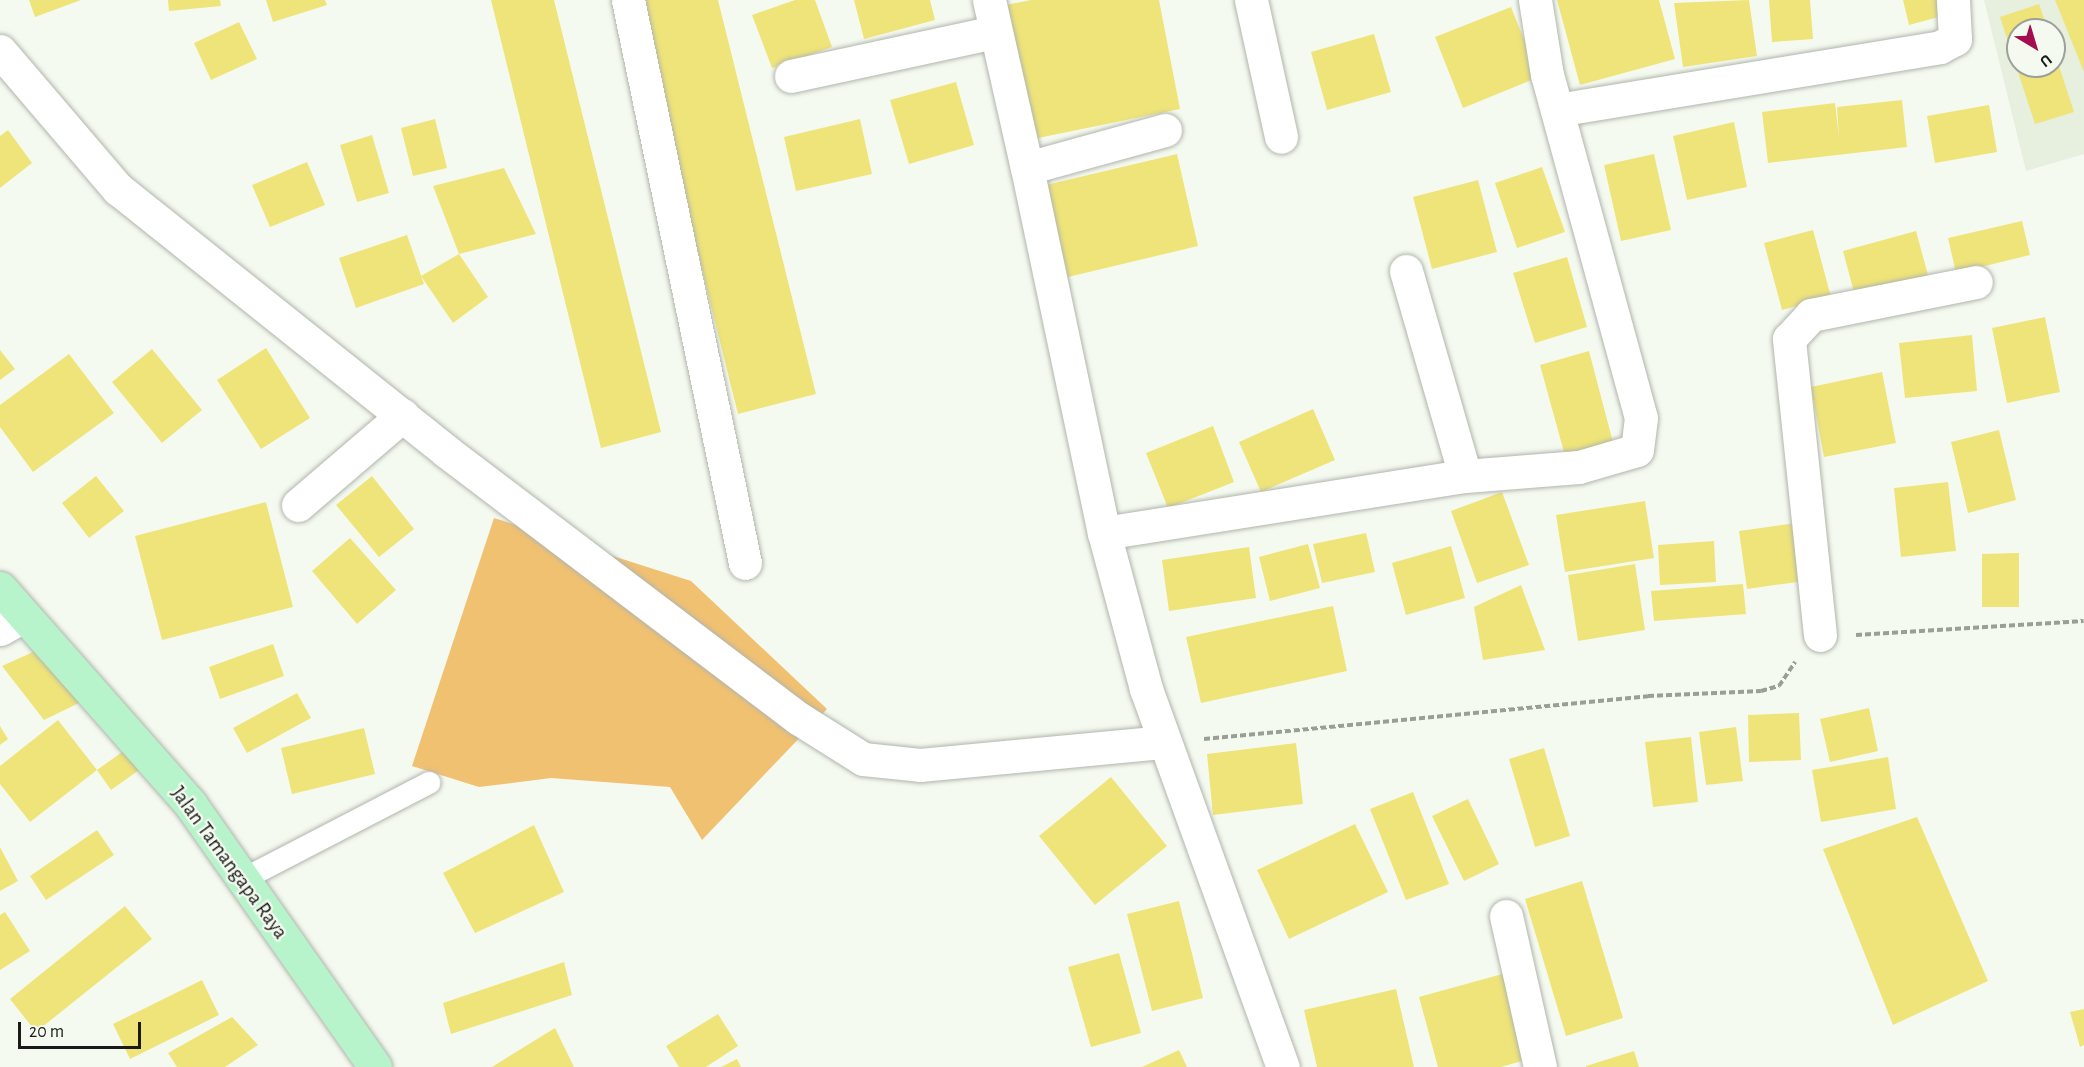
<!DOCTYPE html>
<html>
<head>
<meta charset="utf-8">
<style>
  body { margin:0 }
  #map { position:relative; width:2084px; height:1067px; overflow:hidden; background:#f5faf1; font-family:"Alegreya Sans",sans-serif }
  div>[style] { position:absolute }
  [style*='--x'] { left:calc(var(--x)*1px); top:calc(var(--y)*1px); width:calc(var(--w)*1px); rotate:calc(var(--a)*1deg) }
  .built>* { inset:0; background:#e7efdf }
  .green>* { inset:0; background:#f1c172 }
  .building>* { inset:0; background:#efe479 }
  .path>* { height:4px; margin-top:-2px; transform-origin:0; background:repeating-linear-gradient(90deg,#9a9e97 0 6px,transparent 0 9px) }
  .roads { filter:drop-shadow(0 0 2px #b1b5ac) drop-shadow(0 0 2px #b1b5ac) }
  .lane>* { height:22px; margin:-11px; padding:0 11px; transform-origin:11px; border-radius:11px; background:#fff }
  .street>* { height:33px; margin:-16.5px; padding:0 16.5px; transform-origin:16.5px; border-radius:16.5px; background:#fff }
  .primary>* { height:33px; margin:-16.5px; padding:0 16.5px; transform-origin:16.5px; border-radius:16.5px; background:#b8f4cb }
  span { translate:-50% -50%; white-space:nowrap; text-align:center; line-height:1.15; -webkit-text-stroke:4.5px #f5faf1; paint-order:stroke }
  .street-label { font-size:21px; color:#1a1b18 }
  .north { position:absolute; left:2006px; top:18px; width:60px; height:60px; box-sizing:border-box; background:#f5faf1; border:2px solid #9da19a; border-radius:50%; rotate:142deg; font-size:16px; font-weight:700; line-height:24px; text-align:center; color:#1a1b18 }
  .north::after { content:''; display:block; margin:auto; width:21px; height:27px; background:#a30e4f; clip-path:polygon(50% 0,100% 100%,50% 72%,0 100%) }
  .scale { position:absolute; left:18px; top:1022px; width:123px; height:27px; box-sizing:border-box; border:3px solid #1a1b18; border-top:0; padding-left:8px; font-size:18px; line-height:21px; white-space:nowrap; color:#1a1b18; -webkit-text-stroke:4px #f5faf1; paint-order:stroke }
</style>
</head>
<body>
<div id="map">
  <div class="built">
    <i style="clip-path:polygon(evenodd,1984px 0,2084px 0,2084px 154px,2026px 171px,1984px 0,2018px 30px,2054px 30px,2054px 66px,2018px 66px,2018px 30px)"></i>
  </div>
  <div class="green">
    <i style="clip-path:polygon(494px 518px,691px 581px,827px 709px,702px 840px,670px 787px,551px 778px,479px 787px,412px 766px)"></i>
  </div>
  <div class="building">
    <i style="clip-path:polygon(29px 0,81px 0,35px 17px)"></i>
    <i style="clip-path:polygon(168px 0,220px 0,221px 6px,169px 11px)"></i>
    <i style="clip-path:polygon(266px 0,325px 0,327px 5px,273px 22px)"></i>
    <i style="clip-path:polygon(491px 0,554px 0,661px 432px,601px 448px)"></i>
    <i style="clip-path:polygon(635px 0,718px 0,816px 394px,738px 414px)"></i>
    <i style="clip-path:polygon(795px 0,815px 0,832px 47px,772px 68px,752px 15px)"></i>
    <i style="clip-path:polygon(854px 0,930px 0,935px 20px,864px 39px)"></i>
    <i style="clip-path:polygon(1031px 0,1159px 0,1180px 109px,1038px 138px,1006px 5px)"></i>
    <i style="clip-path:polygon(1557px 0,1659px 0,1675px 59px,1580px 85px)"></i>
    <i style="clip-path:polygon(1749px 0,1757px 56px,1683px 67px,1674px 3px)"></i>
    <i style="clip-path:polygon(1769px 0,1810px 0,1813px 39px,1772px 42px)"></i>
    <i style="clip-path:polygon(1903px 0,1942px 0,1946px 15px,1909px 25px)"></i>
    <i style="clip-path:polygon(2055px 0,2084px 0,2084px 72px)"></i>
    <i style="clip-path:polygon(2039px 4px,2048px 30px,2018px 30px,2018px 66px,2054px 66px,2054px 51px,2074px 112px,2035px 124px,2000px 17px)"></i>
    <i style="clip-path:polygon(1511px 7px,1539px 77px,1463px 108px,1435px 37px)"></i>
    <i style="clip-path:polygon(239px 22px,257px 59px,211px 80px,194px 43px)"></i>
    <i style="clip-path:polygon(1374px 34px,1391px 92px,1327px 110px,1311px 52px)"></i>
    <i style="clip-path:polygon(956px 82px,974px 145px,909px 164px,890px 100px)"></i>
    <i style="clip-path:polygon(1902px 100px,1907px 147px,1768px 163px,1762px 112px,1835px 103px,1839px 137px,1837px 107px)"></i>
    <i style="clip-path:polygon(1989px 105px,1997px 152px,1935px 163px,1927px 116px)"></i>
    <i style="clip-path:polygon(435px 119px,447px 168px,413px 176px,401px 128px)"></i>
    <i style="clip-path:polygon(860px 119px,872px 174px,796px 191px,784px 137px)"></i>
    <i style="clip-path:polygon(1734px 122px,1747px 187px,1687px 200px,1673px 136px)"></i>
    <i style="clip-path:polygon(8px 130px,32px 163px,0 188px,0 136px)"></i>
    <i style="clip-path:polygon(372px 135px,389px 193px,357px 202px,340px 145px)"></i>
    <i style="clip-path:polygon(1177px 154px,1198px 246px,1068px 277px,1046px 185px)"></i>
    <i style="clip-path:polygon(1654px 154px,1671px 230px,1621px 241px,1604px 165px)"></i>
    <i style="clip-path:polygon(307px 162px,325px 205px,270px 227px,252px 185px)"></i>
    <i style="clip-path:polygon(1542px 167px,1565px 232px,1517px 248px,1495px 183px)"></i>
    <i style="clip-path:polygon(504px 168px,536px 234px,459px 254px,433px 186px)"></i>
    <i style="clip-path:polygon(1478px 180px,1497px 252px,1432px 269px,1413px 197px)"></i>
    <i style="clip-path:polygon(2022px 221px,2030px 255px,1956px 273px,1948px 238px)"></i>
    <i style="clip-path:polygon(1813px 230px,1831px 297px,1782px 310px,1764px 243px)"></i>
    <i style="clip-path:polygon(1916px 231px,1928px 275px,1855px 296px,1843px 251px)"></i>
    <i style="clip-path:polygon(407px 235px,424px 284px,356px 308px,339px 258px)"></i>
    <i style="clip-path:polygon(459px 254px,488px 297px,453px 323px,421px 276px)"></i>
    <i style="clip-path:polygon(1567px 257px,1587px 327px,1535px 343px,1513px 273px)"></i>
    <i style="clip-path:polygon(2045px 317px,2060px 392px,2007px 403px,1992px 328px)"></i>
    <i style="clip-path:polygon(1972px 335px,1977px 391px,1905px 398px,1899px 343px)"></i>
    <i style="clip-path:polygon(266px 348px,310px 418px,261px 449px,217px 380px)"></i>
    <i style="clip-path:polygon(152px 349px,202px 410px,162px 443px,112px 382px)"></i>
    <i style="clip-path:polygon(0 350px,15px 369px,0 380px)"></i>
    <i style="clip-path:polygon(1589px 351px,1615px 450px,1567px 463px,1540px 365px)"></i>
    <i style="clip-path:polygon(69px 354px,114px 413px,33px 472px,0 427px,0 405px)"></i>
    <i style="clip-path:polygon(1882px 372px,1896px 443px,1824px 457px,1811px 387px)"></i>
    <i style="clip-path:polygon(1313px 409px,1335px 460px,1261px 492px,1239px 442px)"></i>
    <i style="clip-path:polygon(1213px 426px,1234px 482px,1168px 508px,1146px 453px)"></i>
    <i style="clip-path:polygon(1999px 430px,2016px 500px,1968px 513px,1951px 442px)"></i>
    <i style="clip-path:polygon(96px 476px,124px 511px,89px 538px,62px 503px)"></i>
    <i style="clip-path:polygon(372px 476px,414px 529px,379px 557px,336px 505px)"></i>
    <i style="clip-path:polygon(1948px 482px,1956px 551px,1901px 557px,1894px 488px)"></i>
    <i style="clip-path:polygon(1502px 492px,1529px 565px,1477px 583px,1451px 511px)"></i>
    <i style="clip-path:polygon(1645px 501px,1654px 558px,1565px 572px,1556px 515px)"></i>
    <i style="clip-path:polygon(266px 502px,293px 607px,162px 640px,135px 536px)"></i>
    <i style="clip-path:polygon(1796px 523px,1804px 581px,1747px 589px,1739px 531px)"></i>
    <i style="clip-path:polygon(1366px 533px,1375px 572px,1322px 583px,1313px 544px)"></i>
    <i style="clip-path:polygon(350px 538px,396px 590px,357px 624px,312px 571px)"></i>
    <i style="clip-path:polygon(1714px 541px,1716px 582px,1660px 585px,1658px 545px)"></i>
    <i style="clip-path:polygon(1308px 544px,1320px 588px,1270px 601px,1259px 557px)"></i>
    <i style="clip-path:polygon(1451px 546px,1465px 598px,1406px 615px,1392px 563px)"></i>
    <i style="clip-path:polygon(1249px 547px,1256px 598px,1169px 611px,1162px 560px)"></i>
    <i style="clip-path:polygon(2019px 553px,2019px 607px,1982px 607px,1982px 554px)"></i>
    <i style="clip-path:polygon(1635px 564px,1645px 630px,1578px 641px,1568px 575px)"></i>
    <i style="clip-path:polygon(1743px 584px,1746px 614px,1654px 621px,1651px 591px)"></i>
    <i style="clip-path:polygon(1521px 585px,1545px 650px,1483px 660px,1474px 607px)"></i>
    <i style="clip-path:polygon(1333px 606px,1347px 671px,1201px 703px,1186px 637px)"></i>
    <i style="clip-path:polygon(273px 644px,284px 676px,220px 699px,209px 667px)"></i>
    <i style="clip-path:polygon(33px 652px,81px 702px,44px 720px,2px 666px)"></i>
    <i style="clip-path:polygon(297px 693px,311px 718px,247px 753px,233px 728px)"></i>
    <i style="clip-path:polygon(1869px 708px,1878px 751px,1830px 762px,1820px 719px)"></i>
    <i style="clip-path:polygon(1799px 713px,1801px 760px,1749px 762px,1748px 715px)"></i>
    <i style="clip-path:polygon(58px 720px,97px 770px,30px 822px,0 784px,0 766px)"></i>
    <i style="clip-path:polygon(0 726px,8px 739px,0 745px)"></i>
    <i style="clip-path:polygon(1736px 727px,1743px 781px,1706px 785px,1699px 732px)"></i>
    <i style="clip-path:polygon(364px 728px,375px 774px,292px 794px,281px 748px)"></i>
    <i style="clip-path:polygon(1691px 737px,1698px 802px,1653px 807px,1645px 742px)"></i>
    <i style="clip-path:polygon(1296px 743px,1303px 804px,1213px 815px,1207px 754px)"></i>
    <i style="clip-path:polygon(1544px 748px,1570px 836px,1535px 847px,1509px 759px)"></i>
    <i style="clip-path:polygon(125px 750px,139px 770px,111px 790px,97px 770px)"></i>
    <i style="clip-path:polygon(1888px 757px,1896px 809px,1821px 822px,1812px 770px)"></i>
    <i style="clip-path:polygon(1111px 777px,1167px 846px,1095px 905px,1039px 836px)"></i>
    <i style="clip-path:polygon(1413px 792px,1449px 884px,1406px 900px,1370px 809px)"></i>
    <i style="clip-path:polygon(1468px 799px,1499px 864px,1464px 881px,1432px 816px)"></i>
    <i style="clip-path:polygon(1917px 817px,1988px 981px,1893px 1025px,1823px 849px)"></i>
    <i style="clip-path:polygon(1355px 824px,1388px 892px,1289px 939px,1257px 870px)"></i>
    <i style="clip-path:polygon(534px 825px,564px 892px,475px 933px,443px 873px)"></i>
    <i style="clip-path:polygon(97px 830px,114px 855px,46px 900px,30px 876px)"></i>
    <i style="clip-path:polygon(0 847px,18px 881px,0 891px)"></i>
    <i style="clip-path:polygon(1582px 881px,1623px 1018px,1566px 1036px,1525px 899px)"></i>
    <i style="clip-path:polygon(1179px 901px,1203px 998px,1152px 1011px,1127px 914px)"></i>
    <i style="clip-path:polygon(125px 906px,152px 939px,36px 1032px,10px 999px)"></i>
    <i style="clip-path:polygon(5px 912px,30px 951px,0 970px,0 915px)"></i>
    <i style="clip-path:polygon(1119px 953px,1141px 1033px,1091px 1047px,1068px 967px)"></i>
    <i style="clip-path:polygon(564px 962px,572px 995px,451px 1034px,443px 1003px)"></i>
    <i style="clip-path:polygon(1513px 971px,1536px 1057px,1501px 1067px,1438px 1067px,1419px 997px)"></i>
    <i style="clip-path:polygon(202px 980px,219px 1015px,130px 1059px,113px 1024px)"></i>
    <i style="clip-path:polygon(1396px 989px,1414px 1067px,1317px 1067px,1304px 1010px)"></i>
    <i style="clip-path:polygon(2084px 1009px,2084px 1045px,2080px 1047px,2070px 1012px)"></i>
    <i style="clip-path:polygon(718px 1014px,738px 1046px,706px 1067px,679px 1067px,666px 1046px)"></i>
    <i style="clip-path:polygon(232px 1017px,258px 1045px,225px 1067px,177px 1067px,168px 1053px)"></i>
    <i style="clip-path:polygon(555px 1028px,574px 1067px,492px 1067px)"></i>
    <i style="clip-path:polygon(1179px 1050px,1187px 1067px,1142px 1067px)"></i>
    <i style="clip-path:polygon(1634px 1051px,1639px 1067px,1586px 1067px,1586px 1066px)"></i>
    <i style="clip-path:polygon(737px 1059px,741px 1067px,721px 1067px)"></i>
  </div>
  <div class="path">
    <i style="--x:1856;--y:635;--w:228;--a:-3.5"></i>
    <i style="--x:1204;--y:739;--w:446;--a:-5.5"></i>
    <i style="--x:1648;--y:696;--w:113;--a:-2.5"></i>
    <i style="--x:1761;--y:691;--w:19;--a:-16"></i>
    <i style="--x:1779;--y:686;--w:29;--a:-56"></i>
  </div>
  <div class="roads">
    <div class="lane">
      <i style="--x:242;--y:880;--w:211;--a:-27.4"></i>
    </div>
    <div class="street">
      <i style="--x:628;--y:0;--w:575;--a:78.26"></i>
      <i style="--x:989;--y:0;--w:172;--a:77.3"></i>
      <i style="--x:1251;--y:0;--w:140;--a:77.6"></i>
      <i style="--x:0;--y:51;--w:182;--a:49.5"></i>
      <i style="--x:118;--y:189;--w:420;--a:38.6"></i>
      <i style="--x:446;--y:451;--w:442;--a:37.2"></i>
      <i style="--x:798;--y:718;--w:77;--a:32.2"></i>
      <i style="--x:863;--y:759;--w:57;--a:6"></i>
      <i style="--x:920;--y:765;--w:243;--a:-5.4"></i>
      <i style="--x:791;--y:76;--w:209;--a:-12.2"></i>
      <i style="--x:1557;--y:110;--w:388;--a:-9.3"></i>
      <i style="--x:1940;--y:47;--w:17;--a:-28"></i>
      <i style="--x:1955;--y:39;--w:39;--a:-93"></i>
      <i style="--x:1165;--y:130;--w:143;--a:164.6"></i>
      <i style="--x:1027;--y:168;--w:373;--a:78.1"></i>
      <i style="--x:1104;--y:533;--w:162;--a:74.9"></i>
      <i style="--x:1146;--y:689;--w:402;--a:70.1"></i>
      <i style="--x:1406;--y:271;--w:213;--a:73.9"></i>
      <i style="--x:298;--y:505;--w:138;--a:-40.6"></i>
      <i style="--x:1104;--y:533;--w:365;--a:-9"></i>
      <i style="--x:1465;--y:476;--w:114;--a:-4.5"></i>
      <i style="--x:1579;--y:467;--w:60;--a:-16.3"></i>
      <i style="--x:1637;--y:450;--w:32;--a:-83"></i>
      <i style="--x:1641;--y:418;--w:356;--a:-105.3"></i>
      <i style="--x:1547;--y:75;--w:76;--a:-99.1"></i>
      <i style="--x:0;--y:629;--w:25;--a:-29"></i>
      <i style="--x:1820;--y:635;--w:298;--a:-96"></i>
      <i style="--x:1789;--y:339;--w:33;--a:-47"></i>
      <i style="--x:1811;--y:315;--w:168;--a:-11.3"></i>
      <i style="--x:1506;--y:916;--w:155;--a:77.3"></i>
    </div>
    <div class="primary">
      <i style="--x:0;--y:588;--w:289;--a:48.6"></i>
      <i style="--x:191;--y:805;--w:320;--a:54.9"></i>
    </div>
  </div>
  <div class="street-label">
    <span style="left:229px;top:863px;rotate:54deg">Jalan Tamangapa Raya</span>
  </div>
  <div class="north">U</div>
  <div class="scale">20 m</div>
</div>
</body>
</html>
